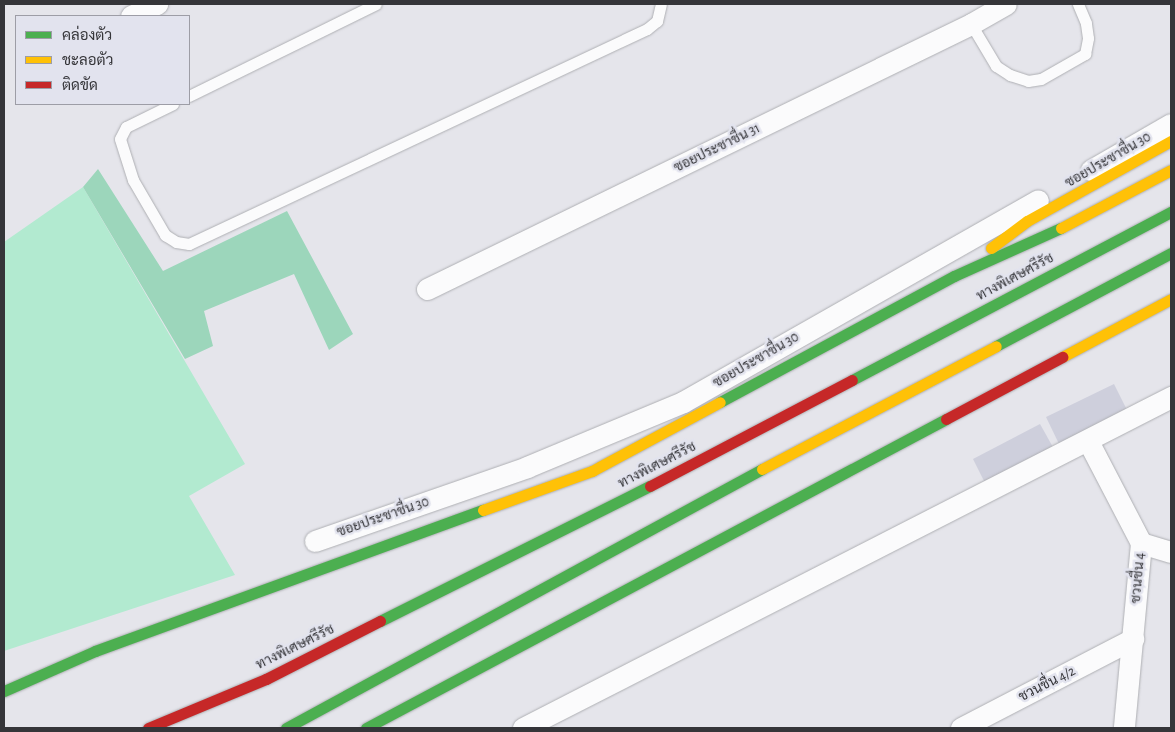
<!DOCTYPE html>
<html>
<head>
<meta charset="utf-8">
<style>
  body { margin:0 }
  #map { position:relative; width:1175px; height:732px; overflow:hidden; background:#e5e5eb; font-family:"Alegreya Sans",Sarabun,sans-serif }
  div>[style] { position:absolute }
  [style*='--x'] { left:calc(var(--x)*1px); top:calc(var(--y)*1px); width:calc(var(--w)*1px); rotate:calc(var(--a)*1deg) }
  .green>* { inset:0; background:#b2ead0 }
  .forest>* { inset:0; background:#9cd6bb }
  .building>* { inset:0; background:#cecfdc }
  .roads { filter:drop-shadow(0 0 1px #aeafb3) drop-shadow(0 0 1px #aeafb3) }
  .lane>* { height:11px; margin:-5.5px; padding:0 5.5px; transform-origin:5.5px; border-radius:5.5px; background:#fbfbfc }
  .street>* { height:21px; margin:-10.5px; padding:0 10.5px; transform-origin:10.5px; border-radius:10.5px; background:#fbfbfc }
  .fast>* { height:11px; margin:-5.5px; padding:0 5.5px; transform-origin:5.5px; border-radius:5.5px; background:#4caf50 }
  .slow>* { height:11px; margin:-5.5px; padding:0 5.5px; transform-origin:5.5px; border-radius:5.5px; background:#ffc107 }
  .jam>* { height:11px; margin:-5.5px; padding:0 5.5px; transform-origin:5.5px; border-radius:5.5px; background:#c62828 }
  span { translate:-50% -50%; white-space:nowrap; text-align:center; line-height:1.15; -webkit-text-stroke:5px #e2e3ee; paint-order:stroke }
  .street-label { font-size:14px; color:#353539 }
  .frame { position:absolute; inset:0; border:5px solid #353539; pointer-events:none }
  .legend { position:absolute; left:15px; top:15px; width:175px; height:90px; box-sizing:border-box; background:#e2e3ee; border:1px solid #9d9da6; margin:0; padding:6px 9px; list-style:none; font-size:15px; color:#353539 }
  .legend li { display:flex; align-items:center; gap:10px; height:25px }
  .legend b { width:25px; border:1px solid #9d9da6 }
</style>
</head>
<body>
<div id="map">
  <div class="green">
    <i style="clip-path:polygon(83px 187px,245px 464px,189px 496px,235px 575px,4px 651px,4px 242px)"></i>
  </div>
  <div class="forest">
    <i style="clip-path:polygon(98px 169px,163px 271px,287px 211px,353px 334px,329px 350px,294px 274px,204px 311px,213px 346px,185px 359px,83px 187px)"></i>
  </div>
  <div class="building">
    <i style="clip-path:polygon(1114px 384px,1128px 412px,1060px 446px,1046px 417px)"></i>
    <i style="clip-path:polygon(1040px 424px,1054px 449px,986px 485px,973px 459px)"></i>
  </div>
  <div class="roads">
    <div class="lane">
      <i style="--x:971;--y:24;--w:49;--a:59.2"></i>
      <i style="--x:996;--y:66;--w:17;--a:33"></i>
      <i style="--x:1010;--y:75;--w:19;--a:18"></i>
      <i style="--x:1028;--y:81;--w:13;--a:-9"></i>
      <i style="--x:1041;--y:79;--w:51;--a:-29.6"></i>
      <i style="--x:1085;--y:54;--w:16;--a:-79"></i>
      <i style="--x:1088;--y:38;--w:15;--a:-98"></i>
      <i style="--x:1086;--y:23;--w:21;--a:-113"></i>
      <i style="--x:189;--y:96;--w:208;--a:-26.2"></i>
      <i style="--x:173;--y:104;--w:52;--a:153.9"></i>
      <i style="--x:126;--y:127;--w:13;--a:117"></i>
      <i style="--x:120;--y:139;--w:43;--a:72.4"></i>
      <i style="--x:133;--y:180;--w:64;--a:59.8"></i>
      <i style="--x:165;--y:235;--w:13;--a:32"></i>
      <i style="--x:176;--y:242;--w:13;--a:9"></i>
      <i style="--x:189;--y:244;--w:506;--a:-25.15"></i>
      <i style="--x:647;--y:29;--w:13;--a:-39"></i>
      <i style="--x:657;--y:21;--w:17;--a:-77"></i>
    </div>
    <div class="street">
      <i style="--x:131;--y:16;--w:29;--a:-25"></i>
      <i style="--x:1091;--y:170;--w:92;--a:-29.9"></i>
      <i style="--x:427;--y:289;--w:605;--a:-25.97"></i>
      <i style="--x:971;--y:24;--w:40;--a:-29.7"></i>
      <i style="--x:1088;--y:441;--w:115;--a:62.5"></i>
      <i style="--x:1141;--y:543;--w:186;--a:95.3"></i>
      <i style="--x:315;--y:541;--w:225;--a:-19.2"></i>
      <i style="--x:527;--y:467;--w:169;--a:-22.6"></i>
      <i style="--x:683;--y:402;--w:408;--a:-29.6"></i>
      <i style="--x:1141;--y:543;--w:31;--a:17"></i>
      <i style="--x:523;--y:728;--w:728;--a:-27.06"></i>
      <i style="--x:961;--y:728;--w:194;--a:-27.4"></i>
    </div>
    <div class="fast">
      <i style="--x:996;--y:346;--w:198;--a:-28"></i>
      <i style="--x:852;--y:380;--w:361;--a:-27.8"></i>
      <i style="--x:720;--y:402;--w:266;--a:-28.3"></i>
      <i style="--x:954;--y:276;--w:117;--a:-24.2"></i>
      <i style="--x:380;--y:621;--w:302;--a:-26.6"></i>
      <i style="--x:4;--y:691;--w:99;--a:-23.7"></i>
      <i style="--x:95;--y:651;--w:413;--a:-20"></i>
      <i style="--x:286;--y:728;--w:542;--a:-28.55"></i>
      <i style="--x:366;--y:728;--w:657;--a:-28.05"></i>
    </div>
    <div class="slow">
      <i style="--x:1061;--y:228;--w:124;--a:-27.8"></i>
      <i style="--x:991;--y:248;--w:45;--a:-36.9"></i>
      <i style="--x:1027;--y:221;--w:165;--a:-29.1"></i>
      <i style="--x:1062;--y:357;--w:123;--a:-28"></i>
      <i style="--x:762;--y:469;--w:264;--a:-27.7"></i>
      <i style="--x:483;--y:510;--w:116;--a:-19.7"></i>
      <i style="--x:592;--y:471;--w:145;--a:-28.3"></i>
    </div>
    <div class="jam">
      <i style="--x:946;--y:419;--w:132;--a:-28.1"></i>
      <i style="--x:650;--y:486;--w:228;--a:-27.7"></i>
      <i style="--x:148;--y:728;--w:128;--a:-22.6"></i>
      <i style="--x:266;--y:679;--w:128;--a:-27"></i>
    </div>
  </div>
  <div class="street-label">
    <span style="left:717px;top:148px;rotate:-26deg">ซอยประชาชื่น 31</span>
    <span style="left:1108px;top:160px;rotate:-30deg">ซอยประชาชื่น 30</span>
    <span style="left:1015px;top:277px;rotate:-28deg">ทางพิเศษศรีรัช</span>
    <span style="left:756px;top:360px;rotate:-30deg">ซอยประชาชื่น 30</span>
    <span style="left:657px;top:465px;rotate:-27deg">ทางพิเศษศรีรัช</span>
    <span style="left:383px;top:517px;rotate:-19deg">ซอยประชาชื่น 30</span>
    <span style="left:1138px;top:578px;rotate:-85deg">ชวนชื่น 4</span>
    <span style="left:295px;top:647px;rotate:-26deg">ทางพิเศษศรีรัช</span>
    <span style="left:1047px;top:684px;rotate:-27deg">ชวนชื่น 4/2</span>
  </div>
  <div class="frame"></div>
  <ul class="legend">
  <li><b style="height:6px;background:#4caf50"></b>คล่องตัว</li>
  <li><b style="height:6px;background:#ffc107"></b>ชะลอตัว</li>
  <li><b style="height:6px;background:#c62828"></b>ติดขัด</li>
  </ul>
</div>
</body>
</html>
